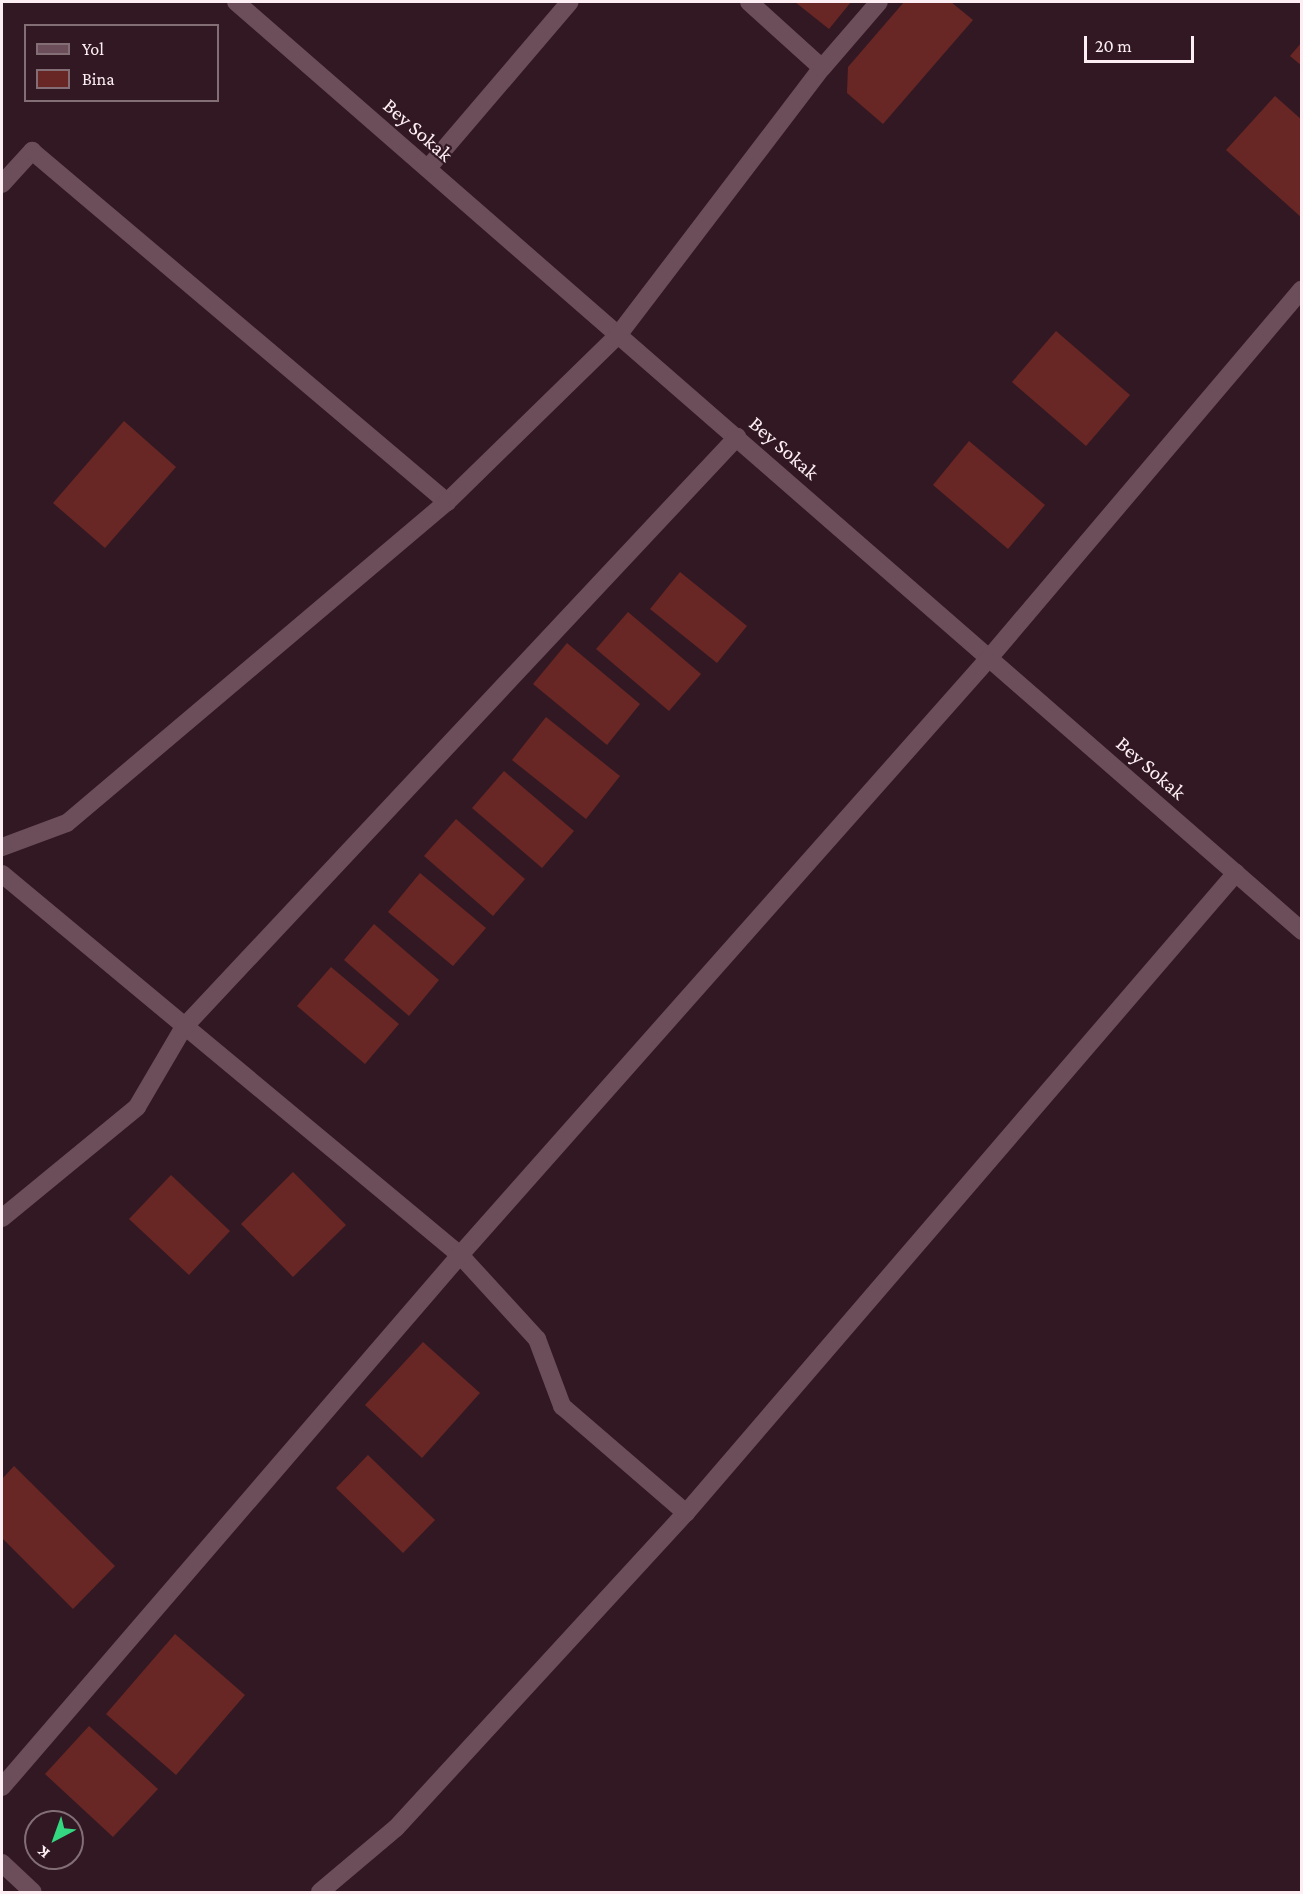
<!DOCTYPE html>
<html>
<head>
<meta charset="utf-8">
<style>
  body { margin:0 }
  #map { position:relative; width:1303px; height:1894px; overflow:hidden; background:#321823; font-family:"Crimson Pro",serif }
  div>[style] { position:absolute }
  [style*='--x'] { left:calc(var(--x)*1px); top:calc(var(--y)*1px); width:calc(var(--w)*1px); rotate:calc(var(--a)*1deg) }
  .building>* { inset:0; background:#682724 }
  .street>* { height:18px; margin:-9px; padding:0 9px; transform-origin:9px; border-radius:9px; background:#6c4e5a }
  span { translate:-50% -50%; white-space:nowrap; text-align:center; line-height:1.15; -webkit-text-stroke:4.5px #321823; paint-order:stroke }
  .street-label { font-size:21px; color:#fdeef3 }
  .frame { position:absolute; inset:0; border:3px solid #fdeef3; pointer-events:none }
  .legend { position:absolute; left:24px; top:24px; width:195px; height:78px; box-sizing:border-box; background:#321823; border:2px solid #836e76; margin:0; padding:8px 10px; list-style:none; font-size:18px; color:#fdeef3 }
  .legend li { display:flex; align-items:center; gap:12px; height:30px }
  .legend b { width:30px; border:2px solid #836e76 }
  .north { position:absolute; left:24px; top:1810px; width:60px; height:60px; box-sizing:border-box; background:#321823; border:2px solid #836e76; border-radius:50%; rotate:221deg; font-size:16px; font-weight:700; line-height:24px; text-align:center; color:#fdeef3 }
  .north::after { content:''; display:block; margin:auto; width:21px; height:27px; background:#34d881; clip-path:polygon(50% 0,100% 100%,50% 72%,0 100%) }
  .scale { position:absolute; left:1084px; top:36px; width:110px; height:27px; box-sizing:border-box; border:3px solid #fdeef3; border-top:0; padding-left:8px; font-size:18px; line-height:21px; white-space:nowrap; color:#fdeef3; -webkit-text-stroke:4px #321823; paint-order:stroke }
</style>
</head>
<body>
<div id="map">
  <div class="building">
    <i style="clip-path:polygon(795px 2px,851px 2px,829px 29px)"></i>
    <i style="clip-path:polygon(904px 2px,951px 2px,973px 20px,883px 124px,847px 93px,848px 67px)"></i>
    <i style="clip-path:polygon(1302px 42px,1302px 66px,1290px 56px)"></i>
    <i style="clip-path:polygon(1275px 96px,1302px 120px,1302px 218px,1226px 150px)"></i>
    <i style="clip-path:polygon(1056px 331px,1130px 395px,1086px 446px,1012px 382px)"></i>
    <i style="clip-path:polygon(124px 421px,176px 467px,105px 548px,53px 503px)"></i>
    <i style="clip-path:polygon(969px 441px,1045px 505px,1008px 549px,933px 485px)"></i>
    <i style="clip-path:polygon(680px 572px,747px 626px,717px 663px,650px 609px)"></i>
    <i style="clip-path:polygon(628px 612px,701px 674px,669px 711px,596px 649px)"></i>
    <i style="clip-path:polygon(567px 643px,640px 704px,607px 745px,533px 684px)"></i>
    <i style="clip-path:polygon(546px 717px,620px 776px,586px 819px,512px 760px)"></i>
    <i style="clip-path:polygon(504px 771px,574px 831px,542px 868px,472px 808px)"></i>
    <i style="clip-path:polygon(456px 819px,525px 879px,493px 916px,424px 856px)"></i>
    <i style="clip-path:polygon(420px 873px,486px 928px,453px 966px,388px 912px)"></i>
    <i style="clip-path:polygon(374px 924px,439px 980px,409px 1016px,344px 960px)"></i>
    <i style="clip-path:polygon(331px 967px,399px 1024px,365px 1064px,297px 1006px)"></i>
    <i style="clip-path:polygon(293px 1172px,346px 1225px,293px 1277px,241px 1224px)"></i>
    <i style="clip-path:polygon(171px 1175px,230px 1231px,189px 1275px,129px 1219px)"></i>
    <i style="clip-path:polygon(423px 1342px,480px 1393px,422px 1458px,365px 1405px)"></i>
    <i style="clip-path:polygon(368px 1455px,435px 1520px,403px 1553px,336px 1488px)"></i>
    <i style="clip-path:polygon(14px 1466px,115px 1566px,73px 1609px,2px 1538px,2px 1479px)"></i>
    <i style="clip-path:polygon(175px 1634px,245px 1695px,176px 1775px,106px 1714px)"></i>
    <i style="clip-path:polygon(89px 1726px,158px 1789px,113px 1837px,45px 1774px)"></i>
  </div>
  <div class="street">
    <i style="--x:236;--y:2;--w:1414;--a:41.07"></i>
    <i style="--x:749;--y:2;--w:98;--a:42.1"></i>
    <i style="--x:428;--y:168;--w:218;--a:-49.5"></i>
    <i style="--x:2;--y:184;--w:45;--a:-47.7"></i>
    <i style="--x:32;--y:151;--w:544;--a:40.22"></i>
    <i style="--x:2;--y:847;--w:69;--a:-20.3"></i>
    <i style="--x:67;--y:823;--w:497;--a:-40.2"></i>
    <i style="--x:447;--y:502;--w:240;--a:-44.3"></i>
    <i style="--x:619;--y:334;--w:335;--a:-52.7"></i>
    <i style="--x:822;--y:68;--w:87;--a:-49.2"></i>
    <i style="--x:2;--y:874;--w:596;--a:39.76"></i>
    <i style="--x:460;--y:1255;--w:114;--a:47.5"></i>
    <i style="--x:537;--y:1339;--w:72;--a:69.5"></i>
    <i style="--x:562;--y:1406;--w:164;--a:40.8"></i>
    <i style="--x:2;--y:1218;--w:175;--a:-39.4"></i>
    <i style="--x:137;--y:1107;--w:93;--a:-59.6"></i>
    <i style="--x:184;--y:1027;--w:809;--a:-46.85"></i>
    <i style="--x:2;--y:1787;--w:702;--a:-49.27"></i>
    <i style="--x:460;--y:1255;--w:799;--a:-48.45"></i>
    <i style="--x:990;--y:657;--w:482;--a:-49.7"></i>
    <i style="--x:2;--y:1863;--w:42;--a:43.1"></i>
    <i style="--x:320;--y:1892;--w:99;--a:-40.1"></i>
    <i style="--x:396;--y:1828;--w:428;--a:-47.4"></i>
    <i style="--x:686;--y:1513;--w:844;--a:-49.33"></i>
  </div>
  <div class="street-label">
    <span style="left:418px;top:130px;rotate:41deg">Bey Sokak</span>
    <span style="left:784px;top:448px;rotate:41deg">Bey Sokak</span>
    <span style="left:1151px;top:768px;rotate:41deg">Bey Sokak</span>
  </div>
  <div class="frame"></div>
  <ul class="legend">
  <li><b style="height:8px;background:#6c4e5a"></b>Yol</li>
  <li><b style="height:16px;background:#682724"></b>Bina</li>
  </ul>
  <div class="north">K</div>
  <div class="scale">20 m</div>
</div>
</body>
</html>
